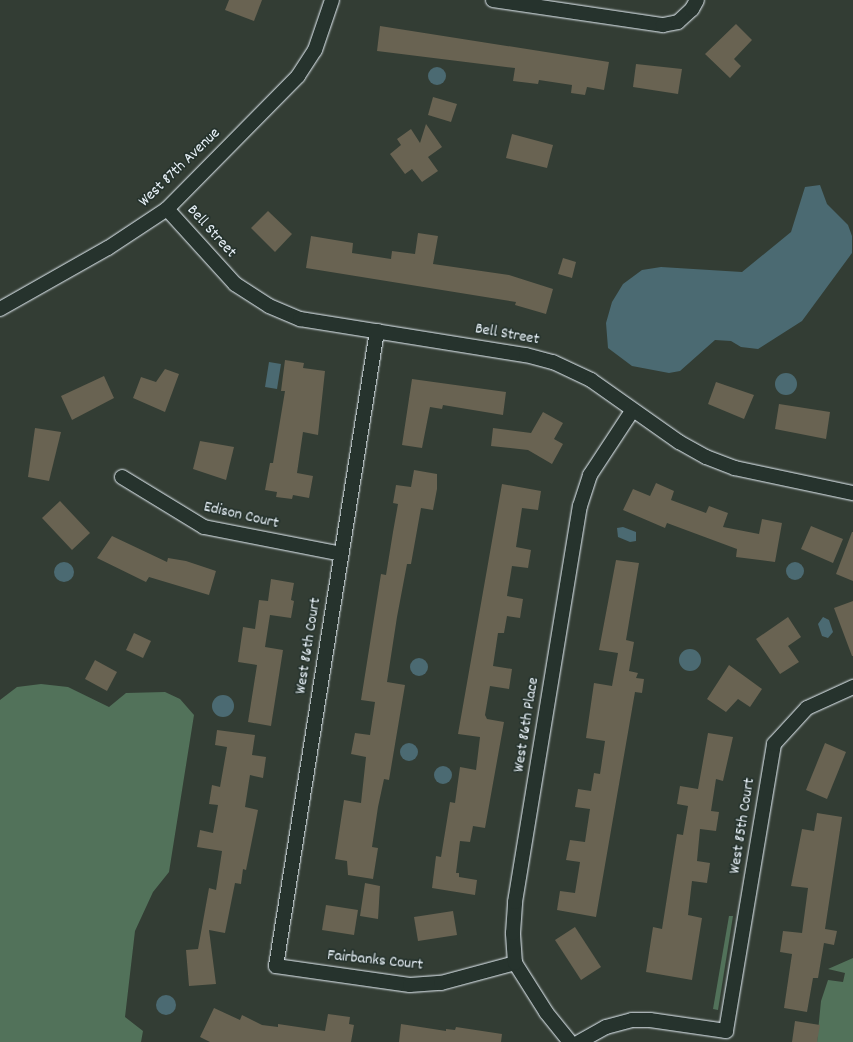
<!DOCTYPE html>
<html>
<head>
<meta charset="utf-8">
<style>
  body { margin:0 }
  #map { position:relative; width:853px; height:1042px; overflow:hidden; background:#333d34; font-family:Dekko,sans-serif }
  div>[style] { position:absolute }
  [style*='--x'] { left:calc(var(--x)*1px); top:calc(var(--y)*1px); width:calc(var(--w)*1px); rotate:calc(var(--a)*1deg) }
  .green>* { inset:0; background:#52725a }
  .water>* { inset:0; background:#4b6a72 }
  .round { border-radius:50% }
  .building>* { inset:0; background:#696352 }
  .roads { filter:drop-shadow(0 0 1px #e8f1f8) drop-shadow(0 0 1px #e8f1f8) }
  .street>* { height:14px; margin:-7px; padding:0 7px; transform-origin:7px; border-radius:7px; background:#26332d }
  span { translate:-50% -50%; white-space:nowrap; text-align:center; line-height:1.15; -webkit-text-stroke:3.5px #26332d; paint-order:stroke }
  .street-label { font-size:16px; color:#e8f1f8 }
</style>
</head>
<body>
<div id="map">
  <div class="green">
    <i style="clip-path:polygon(41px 684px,68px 687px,109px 707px,126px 693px,165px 692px,180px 699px,194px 715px,169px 872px,153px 892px,135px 931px,125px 1017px,143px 1031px,141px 1042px,0 1042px,0 700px,17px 687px)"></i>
    <i style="clip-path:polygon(729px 916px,733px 916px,718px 1010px,713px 1009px)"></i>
    <i style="clip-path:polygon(853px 958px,853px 1042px,817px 1042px,821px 1001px,828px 980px,843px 982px,845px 973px,828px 969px)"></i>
  </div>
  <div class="water">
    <i class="round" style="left:428px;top:67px;width:18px;height:18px"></i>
    <i style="clip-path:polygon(820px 185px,827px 204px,848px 225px,852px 236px,852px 253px,802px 321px,758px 349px,741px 347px,731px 341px,715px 340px,680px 371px,669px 373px,632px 366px,608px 348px,606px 323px,612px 302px,623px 284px,642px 270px,661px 267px,742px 272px,791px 232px,805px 187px)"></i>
    <i style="clip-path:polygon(269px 362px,281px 364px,277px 389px,265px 387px)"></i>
    <i class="round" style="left:775px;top:373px;width:22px;height:22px"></i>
    <i style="clip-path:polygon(623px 527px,636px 532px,636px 541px,630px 542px,618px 537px,617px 528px)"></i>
    <i class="round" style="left:54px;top:562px;width:20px;height:20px"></i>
    <i class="round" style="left:786px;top:562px;width:18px;height:18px"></i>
    <i style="clip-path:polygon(823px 617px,829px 620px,833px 632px,828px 638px,822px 636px,818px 624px)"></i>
    <i class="round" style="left:679px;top:649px;width:22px;height:22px"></i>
    <i class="round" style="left:410px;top:658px;width:18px;height:18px"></i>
    <i class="round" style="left:212px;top:695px;width:22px;height:22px"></i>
    <i class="round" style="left:400px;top:743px;width:18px;height:18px"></i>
    <i class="round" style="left:434px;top:766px;width:18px;height:18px"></i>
    <i class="round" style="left:156px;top:995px;width:20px;height:20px"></i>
  </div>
  <div class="building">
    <i style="clip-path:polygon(229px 0,262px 0,254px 21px,225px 10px)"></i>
    <i style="clip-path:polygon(736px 24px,752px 40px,734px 59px,741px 66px,730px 78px,705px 54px)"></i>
    <i style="clip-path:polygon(380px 26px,609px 62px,604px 90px,587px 87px,585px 95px,571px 93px,572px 85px,539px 80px,538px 84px,513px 81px,515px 68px,377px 51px)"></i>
    <i style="clip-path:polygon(636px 64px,682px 69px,678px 94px,633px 87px)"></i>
    <i style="clip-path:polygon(433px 97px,457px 104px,451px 122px,428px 115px)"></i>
    <i style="clip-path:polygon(426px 124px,442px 147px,428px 157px,438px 171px,422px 182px,412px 169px,405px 174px,390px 154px,401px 145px,397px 139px,411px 129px,420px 143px)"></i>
    <i style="clip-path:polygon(512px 134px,553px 145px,547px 168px,506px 158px)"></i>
    <i style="clip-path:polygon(268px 211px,292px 234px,275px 252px,251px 228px)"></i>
    <i style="clip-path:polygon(418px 233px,438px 236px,433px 264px,509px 275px,553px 289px,546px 314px,515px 305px,516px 302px,306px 268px,311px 236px,353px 243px,352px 253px,391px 259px,392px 251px,415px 254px)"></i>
    <i style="clip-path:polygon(563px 258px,576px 262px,572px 278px,558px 274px)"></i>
    <i style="clip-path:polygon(285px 360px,304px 363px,303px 368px,325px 371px,318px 435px,303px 432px,297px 473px,313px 476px,309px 498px,293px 495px,292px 499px,276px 497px,277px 492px,265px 490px,270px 463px,273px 463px,285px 391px,281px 391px)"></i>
    <i style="clip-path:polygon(165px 369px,179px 374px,165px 412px,133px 398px,141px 377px,156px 382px)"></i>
    <i style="clip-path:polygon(104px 376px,114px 398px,72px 420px,61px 396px)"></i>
    <i style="clip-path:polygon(412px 379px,506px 392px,503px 415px,443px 405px,442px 409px,430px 407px,422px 448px,402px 445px)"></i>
    <i style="clip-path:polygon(716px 382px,754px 395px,744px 419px,708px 404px)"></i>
    <i style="clip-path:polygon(779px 404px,830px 412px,826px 439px,775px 429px)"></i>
    <i style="clip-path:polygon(543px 412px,563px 423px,554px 439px,563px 444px,552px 464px,528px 450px,491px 446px,493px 428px,531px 433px)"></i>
    <i style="clip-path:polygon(35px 428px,61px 432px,49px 481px,28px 477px)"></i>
    <i style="clip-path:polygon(200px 441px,234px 447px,226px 480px,193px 469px)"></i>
    <i style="clip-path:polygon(414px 470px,437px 474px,437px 489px,433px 510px,421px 508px,411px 564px,407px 564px,397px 617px,387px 682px,405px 685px,389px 780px,384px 779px,378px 807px,372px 847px,378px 848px,373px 879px,348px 875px,347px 861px,335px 859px,344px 800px,361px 803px,366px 757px,351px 754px,355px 733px,370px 735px,375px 702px,361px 700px,381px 574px,386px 575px,393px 532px,398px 504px,393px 503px,396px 485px,411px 487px)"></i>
    <i style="clip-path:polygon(656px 483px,674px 491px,671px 500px,706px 513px,709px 506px,728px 513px,723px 527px,759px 534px,762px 519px,782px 523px,775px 562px,736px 557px,737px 549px,667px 523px,665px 528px,623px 510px,633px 489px,650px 496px)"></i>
    <i style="clip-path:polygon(502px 484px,541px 491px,538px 510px,522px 508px,516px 547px,531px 550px,528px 568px,512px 566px,507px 596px,523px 599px,520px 618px,507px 616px,504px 633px,498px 633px,493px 666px,512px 669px,509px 689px,490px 686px,485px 715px,487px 719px,504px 722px,485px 828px,473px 826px,470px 842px,460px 841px,456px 873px,459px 873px,459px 877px,477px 880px,475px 895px,432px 888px,436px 856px,441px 857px,450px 802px,455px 803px,460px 767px,476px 770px,480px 737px,458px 734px)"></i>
    <i style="clip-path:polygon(60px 501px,90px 533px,72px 550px,42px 518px)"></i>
    <i style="clip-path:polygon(811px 526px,843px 539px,833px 563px,801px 549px)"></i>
    <i style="clip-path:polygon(852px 532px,853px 532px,853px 581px,836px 574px)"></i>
    <i style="clip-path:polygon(112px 536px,167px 562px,168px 558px,186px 561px,216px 571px,209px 595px,149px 577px,146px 582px,97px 558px)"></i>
    <i style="clip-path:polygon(616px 560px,639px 563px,626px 640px,634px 642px,629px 671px,638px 673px,636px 678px,644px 679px,642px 693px,635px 692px,596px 917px,557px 910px,560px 891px,575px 893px,580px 862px,566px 860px,570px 840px,585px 842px,590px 809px,575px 807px,578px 789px,591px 791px,594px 773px,600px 774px,605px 741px,586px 738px,594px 683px,612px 686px,618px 653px,599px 650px)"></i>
    <i style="clip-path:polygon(271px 579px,294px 583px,291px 600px,294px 601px,291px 618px,270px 615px,265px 647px,283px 650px,271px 726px,248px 722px,257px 665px,238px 662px,243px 627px,255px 629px,259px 600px,268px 601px)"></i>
    <i style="clip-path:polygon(853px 601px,853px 656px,852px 656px,834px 608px)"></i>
    <i style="clip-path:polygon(788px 617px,801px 637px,788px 646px,799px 662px,780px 674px,756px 639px)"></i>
    <i style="clip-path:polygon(134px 633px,151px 641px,143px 658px,126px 650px)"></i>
    <i style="clip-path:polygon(95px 660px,117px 672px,107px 691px,85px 679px)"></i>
    <i style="clip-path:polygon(729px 665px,762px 689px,750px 707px,738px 699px,726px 712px,707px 699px)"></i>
    <i style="clip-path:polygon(217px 730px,255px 735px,252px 755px,266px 757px,263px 778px,250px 775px,245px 807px,258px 810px,246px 870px,243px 869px,241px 884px,235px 883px,225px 933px,209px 930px,216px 984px,189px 986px,186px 950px,198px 949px,209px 888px,216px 890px,222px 851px,197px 847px,200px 830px,213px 833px,218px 805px,209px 804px,212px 785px,220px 787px,227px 747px,215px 745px)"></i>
    <i style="clip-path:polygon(708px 733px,733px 737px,723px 781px,716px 779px,711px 811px,719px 812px,716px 831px,700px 829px,697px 861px,710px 863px,707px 883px,692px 881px,688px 915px,702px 918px,692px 980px,646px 972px,653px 927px,662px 929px,677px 834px,683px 835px,688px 806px,677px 804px,680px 786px,698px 789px)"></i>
    <i style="clip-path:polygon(825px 743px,846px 752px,827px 799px,806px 790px)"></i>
    <i style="clip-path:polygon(817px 813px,842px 817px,825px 929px,837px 931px,834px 945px,824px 943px,818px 978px,813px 978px,807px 1012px,784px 1008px,792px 954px,780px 952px,783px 931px,802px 933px,808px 888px,791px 886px,802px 829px,814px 831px)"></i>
    <i style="clip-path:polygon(365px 883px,380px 886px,378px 919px,360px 916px)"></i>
    <i style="clip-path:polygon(326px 905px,358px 910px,354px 935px,322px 930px)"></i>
    <i style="clip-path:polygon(453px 911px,457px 935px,418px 941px,414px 917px)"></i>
    <i style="clip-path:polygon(575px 927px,601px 967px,581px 980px,555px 940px)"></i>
    <i style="clip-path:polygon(214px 1008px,240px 1020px,242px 1015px,262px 1025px,278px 1027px,278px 1024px,325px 1031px,328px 1014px,350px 1017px,349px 1024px,354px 1025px,351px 1042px,210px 1042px,200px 1037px)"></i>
    <i style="clip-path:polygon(795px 1021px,820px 1025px,817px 1042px,792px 1042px)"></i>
    <i style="clip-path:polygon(401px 1024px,446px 1031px,446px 1029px,455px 1030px,456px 1027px,502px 1034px,501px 1042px,399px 1042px)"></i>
  </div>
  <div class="roads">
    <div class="street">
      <i style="--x:493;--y:0;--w:172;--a:8.4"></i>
      <i style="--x:663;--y:25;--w:15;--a:-11"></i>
      <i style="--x:678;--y:22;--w:19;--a:-43"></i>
      <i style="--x:692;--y:9;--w:10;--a:-61"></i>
      <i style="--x:167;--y:209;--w:101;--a:47.8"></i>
      <i style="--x:235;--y:284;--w:40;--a:32.9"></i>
      <i style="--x:269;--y:306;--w:34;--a:23"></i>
      <i style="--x:300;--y:319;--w:229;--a:9.1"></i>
      <i style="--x:526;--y:355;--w:28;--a:15"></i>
      <i style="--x:553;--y:362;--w:42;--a:25.3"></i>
      <i style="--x:591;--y:380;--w:108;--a:35.2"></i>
      <i style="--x:679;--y:442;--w:31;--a:29"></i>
      <i style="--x:706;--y:457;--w:31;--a:21"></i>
      <i style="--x:735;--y:468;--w:121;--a:12"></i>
      <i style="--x:0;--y:309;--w:124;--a:-29.5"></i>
      <i style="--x:108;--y:248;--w:71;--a:-33.5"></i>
      <i style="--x:167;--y:209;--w:187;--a:-45.4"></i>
      <i style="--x:298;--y:76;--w:31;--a:-57"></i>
      <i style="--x:315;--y:50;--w:53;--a:-71.2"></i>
      <i style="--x:377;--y:331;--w:643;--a:99.04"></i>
      <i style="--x:276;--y:966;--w:135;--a:8.1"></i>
      <i style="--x:410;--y:985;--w:31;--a:-4"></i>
      <i style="--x:441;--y:983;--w:77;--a:-15.1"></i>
      <i style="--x:122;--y:477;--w:96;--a:31.4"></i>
      <i style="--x:204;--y:527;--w:140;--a:11.1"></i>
      <i style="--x:570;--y:1042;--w:38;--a:-129"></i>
      <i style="--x:546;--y:1012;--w:58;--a:-122.3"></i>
      <i style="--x:515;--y:963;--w:30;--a:-94"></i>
      <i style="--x:513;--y:933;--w:31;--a:-86"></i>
      <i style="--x:515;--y:902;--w:401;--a:-80.7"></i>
      <i style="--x:580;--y:506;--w:33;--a:-72"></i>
      <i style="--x:590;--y:475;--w:77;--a:-56.7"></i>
      <i style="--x:579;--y:1042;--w:31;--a:-29"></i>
      <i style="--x:606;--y:1027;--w:27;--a:-15"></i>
      <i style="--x:632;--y:1020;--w:18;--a:0"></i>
      <i style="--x:650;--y:1020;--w:77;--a:8.2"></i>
      <i style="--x:726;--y:1031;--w:291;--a:-80.5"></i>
      <i style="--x:774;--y:744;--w:49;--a:-47.5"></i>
      <i style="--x:807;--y:708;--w:51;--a:-24.5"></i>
    </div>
  </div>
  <div class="street-label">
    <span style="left:180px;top:168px;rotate:-44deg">West 87th Avenue</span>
    <span style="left:211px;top:232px;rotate:48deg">Bell Street</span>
    <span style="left:507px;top:335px;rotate:10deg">Bell Street</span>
    <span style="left:241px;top:516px;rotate:13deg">Edison Court</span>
    <span style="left:309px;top:646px;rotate:-81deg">West 86th Court</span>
    <span style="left:527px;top:725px;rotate:-81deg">West 86th Place</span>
    <span style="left:743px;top:826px;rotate:-81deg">West 85th Court</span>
    <span style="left:375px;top:961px;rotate:6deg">Fairbanks Court</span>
  </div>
</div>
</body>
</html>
